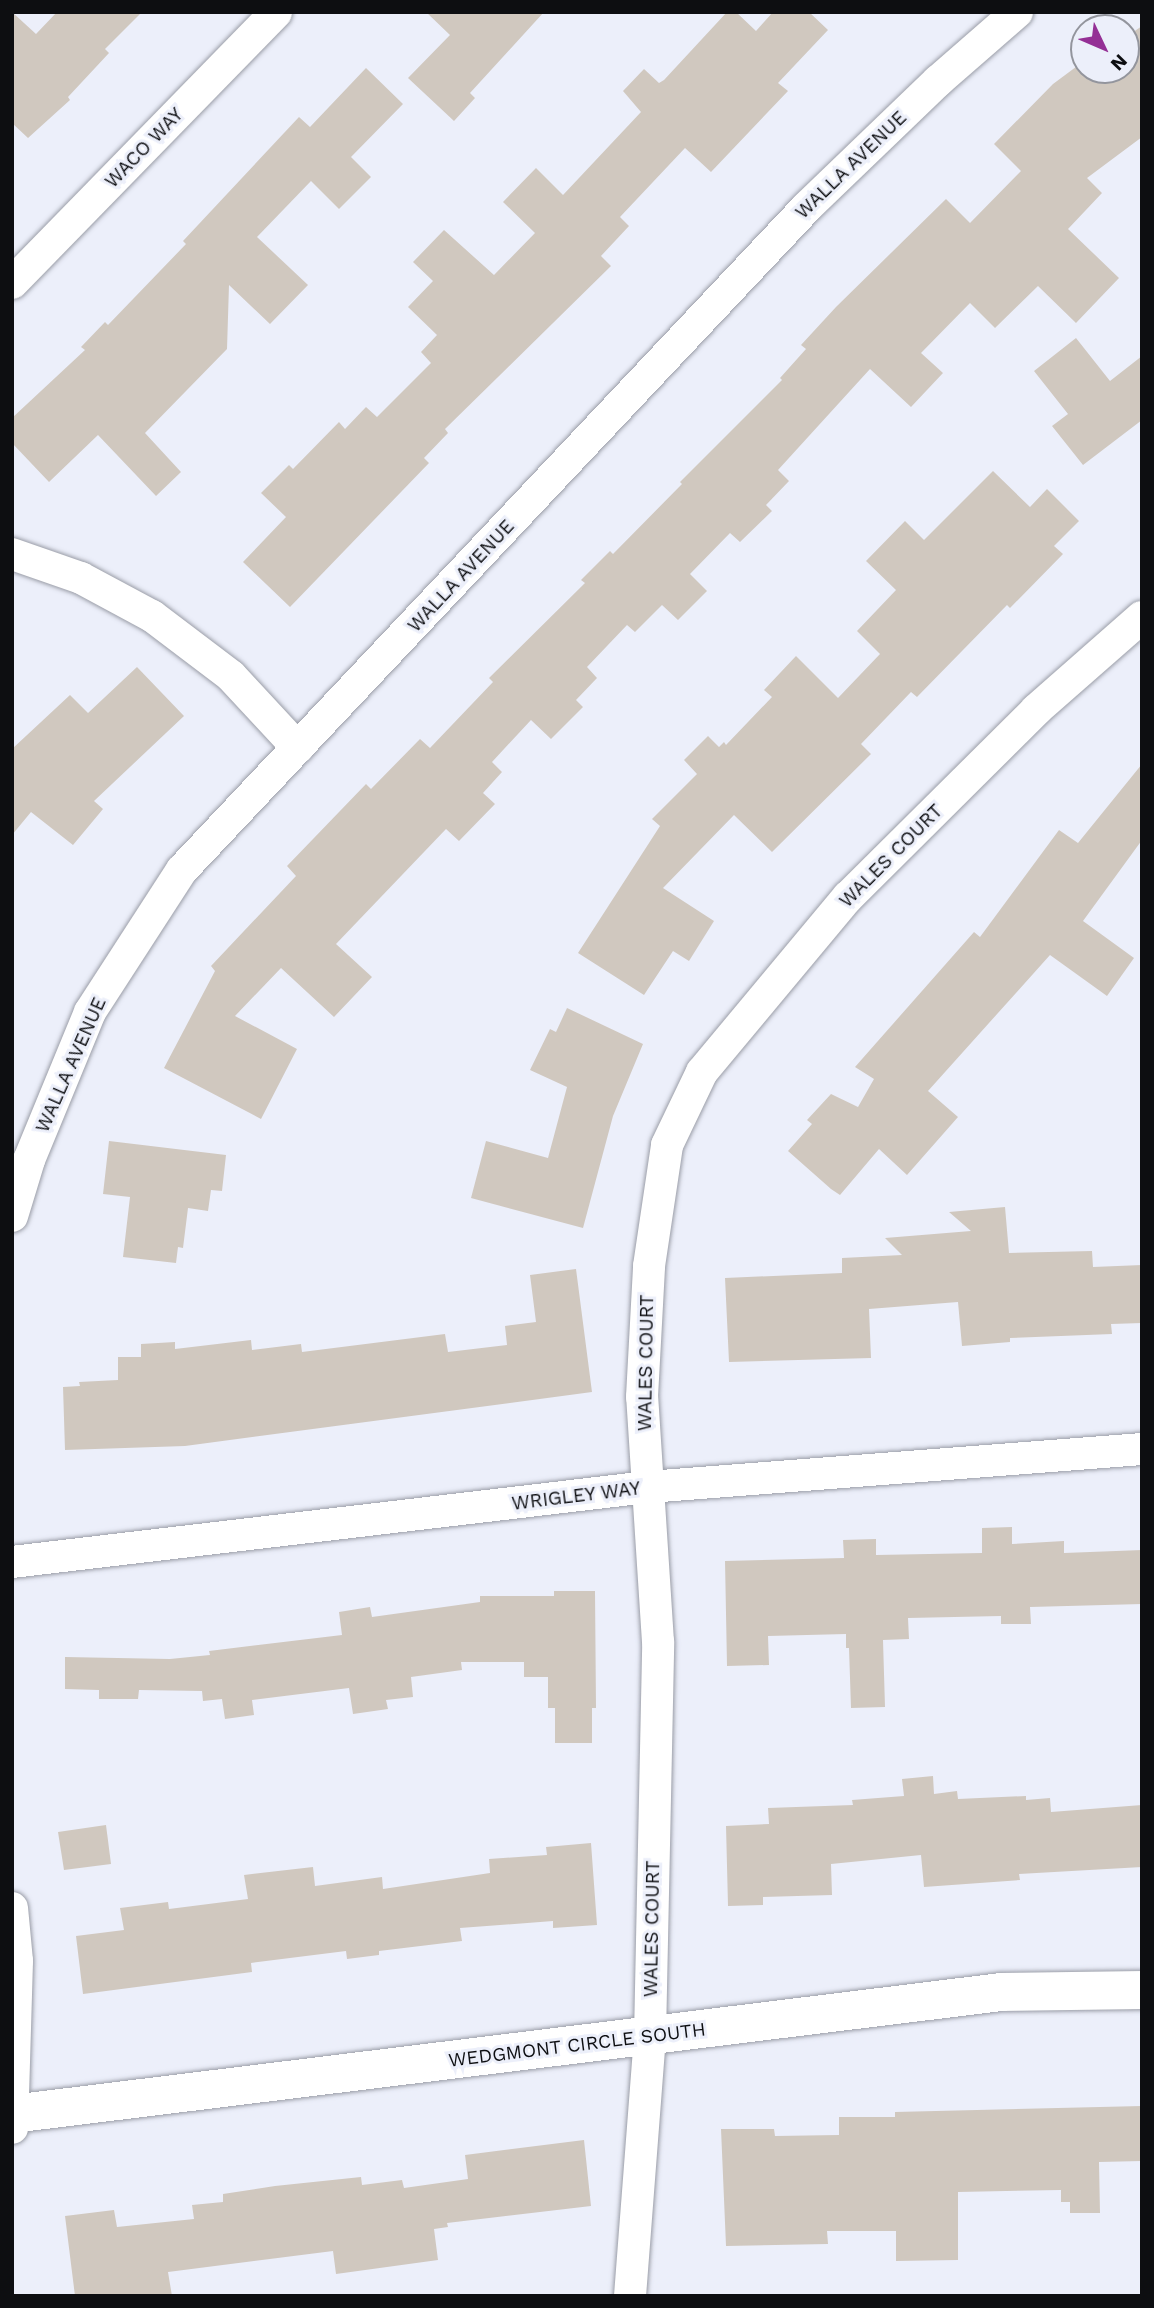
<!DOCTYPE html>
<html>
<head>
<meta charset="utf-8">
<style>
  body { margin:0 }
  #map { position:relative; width:1154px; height:2308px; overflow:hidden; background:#eceffa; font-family:"Work Sans",sans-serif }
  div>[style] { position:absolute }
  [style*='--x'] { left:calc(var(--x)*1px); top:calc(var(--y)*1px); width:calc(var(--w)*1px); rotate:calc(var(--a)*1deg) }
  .building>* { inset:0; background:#d0c8bf }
  .roads { filter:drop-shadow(0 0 2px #9a9da7) drop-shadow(0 0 2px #9a9da7) }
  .street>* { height:32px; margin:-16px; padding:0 16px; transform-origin:16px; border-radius:16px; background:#fff }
  .secondary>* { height:38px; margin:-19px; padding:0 19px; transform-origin:19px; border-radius:19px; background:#fff }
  span { translate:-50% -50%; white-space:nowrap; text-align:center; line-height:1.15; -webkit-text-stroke:6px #eceffa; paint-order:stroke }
  .street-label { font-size:19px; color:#0d0e11 }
  .frame { position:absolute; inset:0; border:14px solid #0d0e11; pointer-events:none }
  .north { position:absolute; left:1070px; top:14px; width:70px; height:70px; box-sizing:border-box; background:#eceffa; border:2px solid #93959d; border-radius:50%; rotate:134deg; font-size:19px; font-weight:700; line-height:28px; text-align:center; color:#0d0e11 }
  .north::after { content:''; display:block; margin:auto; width:24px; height:32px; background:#942f95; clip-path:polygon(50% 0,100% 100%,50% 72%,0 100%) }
</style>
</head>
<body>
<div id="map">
  <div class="building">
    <i style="clip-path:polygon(12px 12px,36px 34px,57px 12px,142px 12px,105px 49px,109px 53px,68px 97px,70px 100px,28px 138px,12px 123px)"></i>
    <i style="clip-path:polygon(426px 12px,544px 12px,470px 93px,475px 98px,454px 121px,408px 78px,450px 35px)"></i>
    <i style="clip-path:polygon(727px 12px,736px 12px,756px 31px,773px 12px,809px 12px,828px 30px,778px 83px,788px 91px,711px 172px,685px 148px,620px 217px,629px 226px,601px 256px,611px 266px,445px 429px,448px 433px,424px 458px,429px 463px,290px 607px,243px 562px,286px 517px,261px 493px,289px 465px,293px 469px,339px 422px,345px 429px,366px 407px,377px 417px,431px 363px,421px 352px,437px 335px,408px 307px,433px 281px,413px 262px,444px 230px,494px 275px,535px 233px,503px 202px,536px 168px,563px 195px,641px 112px,623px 91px,644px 69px,659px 83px,664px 80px)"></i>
    <i style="clip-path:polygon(1142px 26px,1142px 137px,1087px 178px,1102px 193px,1068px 229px,1119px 278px,1076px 323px,1038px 286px,995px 328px,970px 303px,921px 353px,943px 373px,911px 407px,870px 369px,778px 470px,789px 481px,766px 505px,772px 511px,740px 542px,730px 533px,690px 574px,707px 591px,678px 620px,662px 605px,635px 632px,627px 625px,587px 667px,597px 678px,576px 700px,583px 707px,551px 739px,531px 720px,492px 762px,502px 772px,483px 793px,495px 804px,459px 841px,446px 829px,336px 944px,372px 977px,334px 1017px,281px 968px,235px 1016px,297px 1049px,261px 1119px,164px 1068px,215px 971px,211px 966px,296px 876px,287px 866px,366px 784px,371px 789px,420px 739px,430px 748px,493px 682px,489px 678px,585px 583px,581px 580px,610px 551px,613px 554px,682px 484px,680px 482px,782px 380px,780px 378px,806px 349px,801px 345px,836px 307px,946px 199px,970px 223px,1021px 171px,994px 144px,1053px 84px,1084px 61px,1084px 70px,1126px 70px,1126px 37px)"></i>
    <i style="clip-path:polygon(366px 68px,403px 104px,351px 157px,371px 177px,339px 209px,311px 181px,257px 237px,308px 285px,270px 324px,229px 285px,227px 349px,145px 433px,181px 472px,156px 496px,98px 435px,49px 482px,12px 443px,12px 418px,85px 350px,81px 347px,105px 322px,108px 325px,186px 244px,183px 241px,299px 117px,310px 127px)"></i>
    <i style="clip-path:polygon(1076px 338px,1110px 381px,1142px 356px,1142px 420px,1083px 465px,1052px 426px,1068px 414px,1034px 371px)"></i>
    <i style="clip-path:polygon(993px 471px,1030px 507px,1047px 489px,1079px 521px,1054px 546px,1063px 554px,1010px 608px,1007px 605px,917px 697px,911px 692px,861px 744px,871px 754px,772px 852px,734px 815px,663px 888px,714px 921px,689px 961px,673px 951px,644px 995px,578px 953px,660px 826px,652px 819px,697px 774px,684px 760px,708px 736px,719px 747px,724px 742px,726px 745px,772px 697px,764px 690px,796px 656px,838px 698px,880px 654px,857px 631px,896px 590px,866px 561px,905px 521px,924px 540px)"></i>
    <i style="clip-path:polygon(137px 667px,184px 716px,94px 801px,103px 809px,73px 845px,31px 812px,12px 835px,12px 749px,70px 695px,88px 713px)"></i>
    <i style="clip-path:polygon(1142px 764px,1142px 840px,1083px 921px,1134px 958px,1107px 996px,1050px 955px,928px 1091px,958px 1117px,907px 1175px,879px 1149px,840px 1195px,831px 1189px,788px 1151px,812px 1124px,807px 1120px,831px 1094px,858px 1107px,874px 1079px,855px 1067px,974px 932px,980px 937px,1059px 830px,1078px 843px)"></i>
    <i style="clip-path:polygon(567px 1008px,643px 1044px,613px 1116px,583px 1228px,471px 1198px,486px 1141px,548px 1158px,567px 1087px,530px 1070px,550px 1029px,556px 1032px)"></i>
    <i style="clip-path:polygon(109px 1141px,226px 1155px,222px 1191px,211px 1190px,208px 1211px,188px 1208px,183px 1248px,178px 1247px,176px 1263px,123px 1257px,130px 1197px,103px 1194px)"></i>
    <i style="clip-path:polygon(1005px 1207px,1009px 1253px,1092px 1251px,1093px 1267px,1142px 1265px,1142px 1323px,1111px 1324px,1112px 1334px,1010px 1338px,1010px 1342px,962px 1346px,958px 1302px,869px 1309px,871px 1358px,729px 1362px,725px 1278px,842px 1273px,842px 1258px,902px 1255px,885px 1238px,971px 1231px,949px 1212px)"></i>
    <i style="clip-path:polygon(576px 1269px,592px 1392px,185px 1446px,65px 1450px,63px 1387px,80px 1386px,79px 1382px,118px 1380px,118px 1357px,141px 1357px,141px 1344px,175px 1342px,175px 1349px,251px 1340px,252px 1350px,301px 1344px,302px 1352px,445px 1334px,448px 1352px,507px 1345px,505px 1326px,536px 1322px,530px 1275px)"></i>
    <i style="clip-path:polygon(1012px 1527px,1012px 1544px,1064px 1541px,1064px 1553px,1142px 1550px,1142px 1604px,1030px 1607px,1031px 1624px,1001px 1624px,1001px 1616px,908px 1618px,909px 1639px,883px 1640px,885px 1707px,851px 1708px,849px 1648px,846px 1648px,846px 1634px,768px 1636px,769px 1665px,727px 1666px,725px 1561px,844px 1558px,843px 1540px,876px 1539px,876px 1555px,982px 1553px,982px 1528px)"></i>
    <i style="clip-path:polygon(554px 1591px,595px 1591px,596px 1708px,592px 1708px,592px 1743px,555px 1743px,555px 1708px,548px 1708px,548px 1677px,524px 1677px,524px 1662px,461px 1662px,462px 1670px,411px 1677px,413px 1697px,386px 1700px,388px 1709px,353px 1714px,349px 1688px,252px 1700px,254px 1715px,225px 1719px,222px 1699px,203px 1701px,202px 1691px,139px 1690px,138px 1699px,99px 1699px,99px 1690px,65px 1689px,65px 1657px,170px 1659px,210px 1655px,209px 1651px,342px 1635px,339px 1612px,370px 1607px,372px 1617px,480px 1602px,480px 1596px,554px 1596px)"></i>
    <i style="clip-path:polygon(933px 1776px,934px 1794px,957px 1791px,958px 1799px,1026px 1796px,1026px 1800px,1050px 1798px,1051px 1812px,1142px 1805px,1142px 1867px,1019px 1874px,1020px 1880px,924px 1887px,921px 1855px,831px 1864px,832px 1895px,763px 1897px,763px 1905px,728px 1906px,726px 1826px,769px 1824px,768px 1808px,853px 1805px,852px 1800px,904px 1796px,902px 1779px)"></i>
    <i style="clip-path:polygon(106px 1825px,111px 1864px,64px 1870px,58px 1832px)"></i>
    <i style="clip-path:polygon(591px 1843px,597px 1925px,553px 1928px,553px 1921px,460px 1928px,462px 1941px,379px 1951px,379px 1955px,347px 1959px,346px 1951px,251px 1963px,252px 1972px,83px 1994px,76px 1936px,124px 1930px,120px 1908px,168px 1902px,169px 1909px,248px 1899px,244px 1875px,313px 1867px,315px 1886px,382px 1877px,383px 1889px,490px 1873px,489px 1859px,547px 1855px,546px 1847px)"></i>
    <i style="clip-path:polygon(1142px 2106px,1142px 2161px,1099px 2162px,1100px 2213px,1070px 2213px,1070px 2202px,1061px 2202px,1061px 2190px,958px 2192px,958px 2260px,896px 2261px,896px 2231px,827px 2231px,828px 2244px,726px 2246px,721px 2129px,774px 2129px,775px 2136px,839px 2135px,839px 2117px,895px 2117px,895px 2112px)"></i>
    <i style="clip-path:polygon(584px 2140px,591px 2206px,447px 2223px,448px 2227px,434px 2229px,438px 2260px,336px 2274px,333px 2251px,168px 2272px,172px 2296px,75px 2296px,65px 2216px,114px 2210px,117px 2227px,194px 2219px,192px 2205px,223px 2202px,223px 2194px,275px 2186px,361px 2177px,362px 2185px,402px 2180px,404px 2188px,468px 2179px,465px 2155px)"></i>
  </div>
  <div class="roads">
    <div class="street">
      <i style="--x:12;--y:283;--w:378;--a:-45.7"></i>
      <i style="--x:12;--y:554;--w:73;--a:19.2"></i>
      <i style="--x:81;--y:578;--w:81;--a:28.2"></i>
      <i style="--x:152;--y:616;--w:99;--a:37.2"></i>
      <i style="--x:231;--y:676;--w:98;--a:47.1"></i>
      <i style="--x:12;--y:1216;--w:59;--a:-73.1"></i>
      <i style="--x:29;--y:1160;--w:160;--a:-67.6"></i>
      <i style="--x:90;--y:1012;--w:169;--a:-57.1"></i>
      <i style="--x:182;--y:870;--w:911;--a:-46.69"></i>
      <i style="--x:807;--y:207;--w:182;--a:-43.9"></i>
      <i style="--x:938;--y:81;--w:105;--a:-41.1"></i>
      <i style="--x:12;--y:1562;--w:640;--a:-6.73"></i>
      <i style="--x:648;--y:1487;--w:495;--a:-4.4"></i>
      <i style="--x:12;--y:1908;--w:53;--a:84.6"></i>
      <i style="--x:17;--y:1961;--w:167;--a:91.7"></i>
      <i style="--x:630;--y:2296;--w:261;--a:-85.6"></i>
      <i style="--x:650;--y:2036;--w:394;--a:-88.8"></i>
      <i style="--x:658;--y:1642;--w:246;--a:-93.7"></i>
      <i style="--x:642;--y:1397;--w:131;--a:-86.9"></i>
      <i style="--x:649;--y:1266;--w:122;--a:-81.5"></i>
      <i style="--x:667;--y:1145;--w:81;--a:-64.4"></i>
      <i style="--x:702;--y:1072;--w:228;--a:-50.2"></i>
      <i style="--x:848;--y:897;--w:265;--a:-44.8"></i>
      <i style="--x:1036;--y:710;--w:141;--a:-41.3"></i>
    </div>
    <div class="secondary">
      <i style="--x:12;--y:2114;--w:996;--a:-7.03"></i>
      <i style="--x:1001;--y:1992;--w:141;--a:-0.8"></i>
    </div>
  </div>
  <div class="street-label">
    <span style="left:144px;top:148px;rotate:-46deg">WACO WAY</span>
    <span style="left:851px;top:165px;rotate:-44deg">WALLA AVENUE</span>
    <span style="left:461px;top:576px;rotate:-47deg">WALLA AVENUE</span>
    <span style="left:891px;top:856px;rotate:-45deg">WALES COURT</span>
    <span style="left:71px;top:1065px;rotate:-66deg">WALLA AVENUE</span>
    <span style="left:646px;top:1363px;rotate:-89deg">WALES COURT</span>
    <span style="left:576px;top:1496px;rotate:-7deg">WRIGLEY WAY</span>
    <span style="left:652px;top:1929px;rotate:-89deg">WALES COURT</span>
    <span style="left:577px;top:2045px;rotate:-7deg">WEDGMONT CIRCLE SOUTH</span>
  </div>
  <div class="frame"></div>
  <div class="north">N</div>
</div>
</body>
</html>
